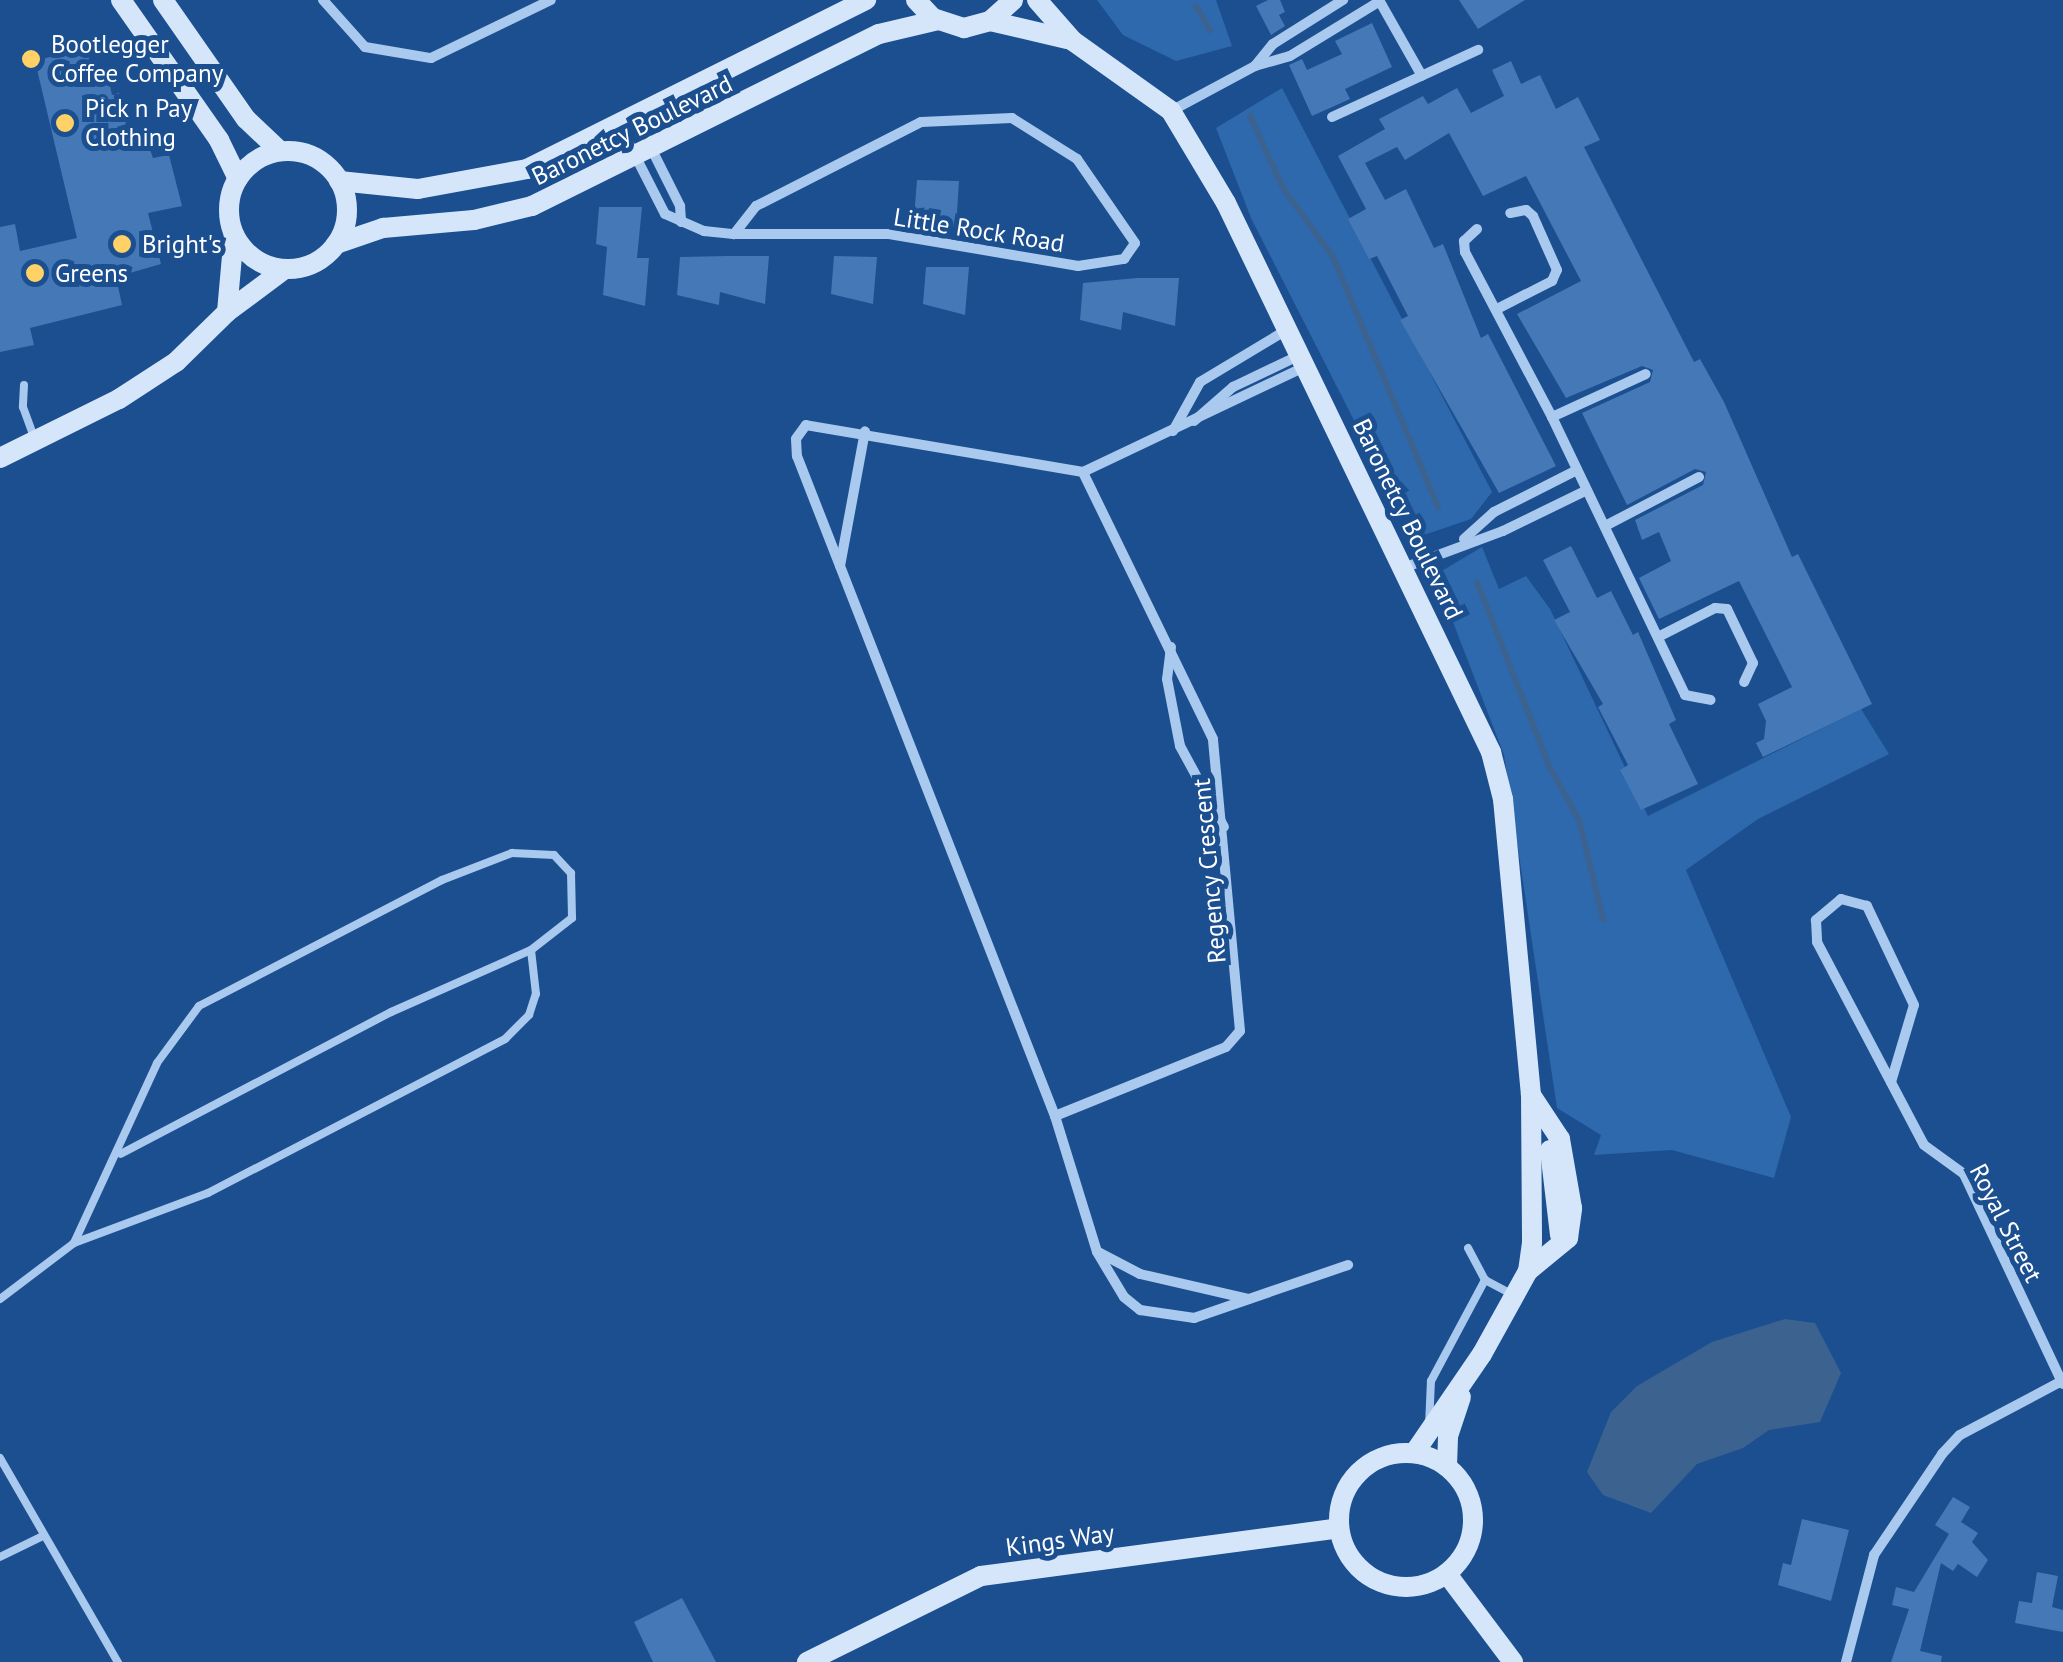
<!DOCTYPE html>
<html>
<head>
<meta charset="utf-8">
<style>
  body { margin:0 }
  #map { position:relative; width:2063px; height:1662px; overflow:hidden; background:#1b4f8f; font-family:"PT Sans",sans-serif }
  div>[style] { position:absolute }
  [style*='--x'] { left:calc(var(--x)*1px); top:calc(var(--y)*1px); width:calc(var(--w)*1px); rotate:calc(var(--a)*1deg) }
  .green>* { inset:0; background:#2e69ad }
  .water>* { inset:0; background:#3c6290 }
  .stream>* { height:6px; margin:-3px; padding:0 3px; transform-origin:3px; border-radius:3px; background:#3c6290 }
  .building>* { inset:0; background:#4478b7 }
  .lane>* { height:8px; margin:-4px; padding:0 4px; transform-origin:4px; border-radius:4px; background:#a9c9ee }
  .street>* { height:10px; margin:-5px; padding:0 5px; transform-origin:5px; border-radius:5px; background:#a9c9ee }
  .secondary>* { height:20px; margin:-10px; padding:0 10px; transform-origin:10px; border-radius:10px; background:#d6e6fa }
  .secondary>.ring { margin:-10px; padding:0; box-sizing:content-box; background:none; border:20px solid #d6e6fa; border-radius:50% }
  .dots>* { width:28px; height:28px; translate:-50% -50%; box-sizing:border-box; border:5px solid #1b4f8f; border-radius:50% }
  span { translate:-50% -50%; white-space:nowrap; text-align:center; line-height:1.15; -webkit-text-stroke:10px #1b4f8f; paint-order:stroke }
  .poi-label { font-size:25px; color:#fff }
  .left { translate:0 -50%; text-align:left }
  .street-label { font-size:25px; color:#fff }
</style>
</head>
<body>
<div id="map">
  <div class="green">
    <i style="clip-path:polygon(1097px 0,1216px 0,1232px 46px,1176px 61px,1123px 35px)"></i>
    <i style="clip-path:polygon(1282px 88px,1492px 492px,1471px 519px,1421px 536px,1392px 495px,1251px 218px,1216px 128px)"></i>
    <i style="clip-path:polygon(1482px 547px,1499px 589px,1526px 576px,1550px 609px,1648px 816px,1861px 709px,1889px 754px,1758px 819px,1686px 870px,1791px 1117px,1774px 1178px,1672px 1150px,1594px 1155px,1601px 1135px,1557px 1108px,1504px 755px,1435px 575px)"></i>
  </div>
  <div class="water">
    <i style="clip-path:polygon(1785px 1319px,1815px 1323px,1841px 1373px,1820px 1422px,1769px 1430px,1743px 1448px,1697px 1464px,1651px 1513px,1603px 1495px,1587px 1472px,1611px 1412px,1637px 1386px,1712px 1342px)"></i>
  </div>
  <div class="stream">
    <i style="--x:1196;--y:6;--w:28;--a:60"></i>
    <i style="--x:1250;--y:116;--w:79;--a:65.4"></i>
    <i style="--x:1283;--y:188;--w:85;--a:54.1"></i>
    <i style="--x:1333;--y:257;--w:271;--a:67.2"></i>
    <i style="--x:1477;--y:582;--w:198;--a:68.6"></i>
    <i style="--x:1549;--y:766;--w:62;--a:60.9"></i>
    <i style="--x:1579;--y:820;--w:102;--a:76.4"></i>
  </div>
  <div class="building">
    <i style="clip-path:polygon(1268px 0,1280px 0,1285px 12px,1279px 15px,1285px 26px,1271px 35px,1256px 6px)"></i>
    <i style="clip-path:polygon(1459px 0,1525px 0,1478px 29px)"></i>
    <i style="clip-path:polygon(1372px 23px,1392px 67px,1345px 89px,1350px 99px,1312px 116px,1289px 65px,1302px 59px,1307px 70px,1342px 54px,1335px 41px)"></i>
    <i style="clip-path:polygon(86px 47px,93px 75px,107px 73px,112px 95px,119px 93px,132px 147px,147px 141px,153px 158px,169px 155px,182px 206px,148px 213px,161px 264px,116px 277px,122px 305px,30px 328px,34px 345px,0 352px,0 227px,15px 224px,20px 251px,77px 238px,35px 61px)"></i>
    <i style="clip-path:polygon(1511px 61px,1521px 84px,1540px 75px,1556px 109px,1578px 97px,1600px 140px,1584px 147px,1694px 362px,1700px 359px,1724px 402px,1792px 557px,1798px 554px,1872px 704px,1763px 757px,1756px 743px,1764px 739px,1766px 721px,1758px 704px,1792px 687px,1739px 581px,1659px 619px,1639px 578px,1671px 561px,1659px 532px,1642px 540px,1635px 520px,1703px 485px,1706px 472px,1695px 469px,1627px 505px,1582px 413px,1650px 382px,1653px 370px,1642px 366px,1566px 398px,1517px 314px,1581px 281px,1526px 176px,1483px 196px,1449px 133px,1405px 160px,1397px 147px,1365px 163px,1385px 200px,1406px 189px,1434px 248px,1443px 244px,1481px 338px,1488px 334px,1556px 466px,1499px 493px,1400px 320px,1408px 316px,1377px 256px,1369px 259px,1348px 219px,1366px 209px,1338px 156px,1385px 129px,1379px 119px,1423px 96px,1428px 104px,1457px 88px,1471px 113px,1504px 96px,1492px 70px)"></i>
    <i style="clip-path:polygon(917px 180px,959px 181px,956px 228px,914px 218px)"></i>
    <i style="clip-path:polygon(599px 207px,642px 207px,637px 258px,649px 258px,645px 306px,603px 295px,607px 247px,596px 244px)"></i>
    <i style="clip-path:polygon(727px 256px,769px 256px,765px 304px,720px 292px,719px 305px,677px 295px,680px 257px)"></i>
    <i style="clip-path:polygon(834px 256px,877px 257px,873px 304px,831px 294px)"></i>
    <i style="clip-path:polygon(926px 267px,969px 267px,965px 315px,923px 304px)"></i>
    <i style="clip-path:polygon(1137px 278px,1179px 278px,1175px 326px,1123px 312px,1121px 330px,1080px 320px,1083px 283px)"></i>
    <i style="clip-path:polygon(1571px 546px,1597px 598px,1611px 591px,1633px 635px,1638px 632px,1676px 720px,1669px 724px,1698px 784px,1641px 810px,1620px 770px,1628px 765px,1598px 707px,1603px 704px,1554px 620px,1570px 612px,1543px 560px)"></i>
    <i style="clip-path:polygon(1953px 1497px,1970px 1507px,1961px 1522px,1978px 1533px,1972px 1542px,1988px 1560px,1977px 1577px,1958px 1564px,1953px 1571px,1941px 1563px,1920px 1651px,1942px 1656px,1941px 1662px,1891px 1662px,1909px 1609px,1892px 1605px,1896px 1587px,1914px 1592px,1949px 1534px,1935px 1525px)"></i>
    <i style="clip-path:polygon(1802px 1519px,1849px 1530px,1831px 1601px,1778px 1585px,1783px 1563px,1791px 1565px)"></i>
    <i style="clip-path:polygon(2037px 1572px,2058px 1576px,2052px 1607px,2063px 1610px,2063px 1632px,2015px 1623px,2019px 1601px,2032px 1603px)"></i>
    <i style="clip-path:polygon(682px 1598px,716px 1662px,653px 1662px,634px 1622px)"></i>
  </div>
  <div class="lane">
    <i style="--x:24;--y:385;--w:22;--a:93"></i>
    <i style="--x:23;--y:407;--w:35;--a:70"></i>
    <i style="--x:74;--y:1243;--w:143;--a:-20.5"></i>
    <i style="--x:208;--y:1193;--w:335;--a:-27.4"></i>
    <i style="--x:505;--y:1039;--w:34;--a:-45"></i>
    <i style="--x:529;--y:1015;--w:22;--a:-72"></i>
    <i style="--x:536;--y:994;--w:44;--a:-96.5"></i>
    <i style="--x:1468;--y:1248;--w:36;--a:62"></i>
    <i style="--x:1485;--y:1280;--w:30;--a:28"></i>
    <i style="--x:0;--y:1299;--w:93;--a:-37.1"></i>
    <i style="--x:74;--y:1243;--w:198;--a:-65.2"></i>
    <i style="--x:157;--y:1063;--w:71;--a:-53.6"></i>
    <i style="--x:199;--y:1006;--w:274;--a:-27.4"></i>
    <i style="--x:442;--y:880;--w:75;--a:-21.1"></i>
    <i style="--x:512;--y:853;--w:42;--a:2.7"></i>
    <i style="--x:554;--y:855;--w:25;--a:47"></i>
    <i style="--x:571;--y:873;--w:45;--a:88.7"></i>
    <i style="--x:572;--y:918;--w:52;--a:142"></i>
    <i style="--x:531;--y:950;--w:153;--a:156.1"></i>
    <i style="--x:391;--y:1012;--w:305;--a:152.3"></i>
    <i style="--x:1429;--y:1426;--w:45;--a:-87.5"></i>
    <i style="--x:1431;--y:1381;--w:115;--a:-61.9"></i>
    <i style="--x:0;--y:1458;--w:236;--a:60"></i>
    <i style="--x:0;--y:1557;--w:48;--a:-26"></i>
  </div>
  <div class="street">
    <i style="--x:323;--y:0;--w:63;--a:48.2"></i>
    <i style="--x:365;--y:47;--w:67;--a:9.5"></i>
    <i style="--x:431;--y:58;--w:133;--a:-25.8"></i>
    <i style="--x:1379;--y:0;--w:87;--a:60.5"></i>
    <i style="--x:1255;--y:66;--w:28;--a:-51"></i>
    <i style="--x:1273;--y:44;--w:83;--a:-32.2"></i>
    <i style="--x:1171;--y:111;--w:95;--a:-28.2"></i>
    <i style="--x:1255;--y:66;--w:36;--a:-16"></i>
    <i style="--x:1290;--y:56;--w:105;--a:-31.4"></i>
    <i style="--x:635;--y:116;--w:101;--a:63.4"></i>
    <i style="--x:680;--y:206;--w:16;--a:86"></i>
    <i style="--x:1332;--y:117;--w:161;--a:-24.7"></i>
    <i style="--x:619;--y:124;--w:101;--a:62.9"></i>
    <i style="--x:665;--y:214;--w:43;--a:23.6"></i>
    <i style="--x:704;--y:231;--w:30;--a:6"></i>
    <i style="--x:734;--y:234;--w:155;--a:0"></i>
    <i style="--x:889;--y:234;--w:192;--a:9.6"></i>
    <i style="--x:1078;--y:266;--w:47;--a:-8.7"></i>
    <i style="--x:1124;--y:259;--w:19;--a:-55"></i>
    <i style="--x:1135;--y:243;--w:102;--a:-124.6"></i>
    <i style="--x:1077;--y:159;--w:77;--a:-147.8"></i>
    <i style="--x:1012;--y:118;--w:91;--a:177.5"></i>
    <i style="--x:921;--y:122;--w:185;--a:153"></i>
    <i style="--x:756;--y:206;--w:36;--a:128"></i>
    <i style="--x:1477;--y:229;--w:18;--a:137"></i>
    <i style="--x:1464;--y:241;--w:11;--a:85"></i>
    <i style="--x:1465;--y:252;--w:187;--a:62.2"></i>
    <i style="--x:1552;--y:417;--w:308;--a:64.4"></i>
    <i style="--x:1685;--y:695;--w:26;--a:11"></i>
    <i style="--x:1497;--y:309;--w:62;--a:-27"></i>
    <i style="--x:1552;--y:281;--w:12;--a:-66"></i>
    <i style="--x:1557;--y:270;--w:59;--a:-114"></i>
    <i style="--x:1533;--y:216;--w:9;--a:-139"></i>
    <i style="--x:1526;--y:210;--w:16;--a:169"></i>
    <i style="--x:1552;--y:417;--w:103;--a:-24.6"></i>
    <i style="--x:1194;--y:421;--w:52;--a:-41.1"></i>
    <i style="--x:1233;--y:387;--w:72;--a:-25.5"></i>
    <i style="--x:1173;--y:431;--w:56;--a:-61.1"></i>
    <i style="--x:1200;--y:382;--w:99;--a:-31"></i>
    <i style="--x:1083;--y:472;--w:245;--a:-25.4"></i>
    <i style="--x:1605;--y:526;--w:106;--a:-27.5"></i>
    <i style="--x:1464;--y:539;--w:40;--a:-42"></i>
    <i style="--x:1494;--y:512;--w:93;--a:-26.8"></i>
    <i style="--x:840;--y:566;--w:137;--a:-79.5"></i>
    <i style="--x:1406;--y:567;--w:103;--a:-20.4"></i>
    <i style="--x:1503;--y:531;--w:93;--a:-26"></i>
    <i style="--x:1658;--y:637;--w:64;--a:-27"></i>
    <i style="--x:1715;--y:608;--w:12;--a:5"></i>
    <i style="--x:1727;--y:609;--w:60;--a:64.3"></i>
    <i style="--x:1753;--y:663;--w:21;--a:115"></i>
    <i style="--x:1171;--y:647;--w:32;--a:97"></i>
    <i style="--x:1167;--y:679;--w:68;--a:79"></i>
    <i style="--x:1180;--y:746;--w:92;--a:61.5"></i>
    <i style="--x:1891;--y:1082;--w:80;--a:-73.4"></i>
    <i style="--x:1914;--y:1005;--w:110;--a:-115.4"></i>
    <i style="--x:1867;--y:906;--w:27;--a:-165"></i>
    <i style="--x:1841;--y:899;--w:33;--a:140"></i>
    <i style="--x:1816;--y:920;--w:22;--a:87"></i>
    <i style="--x:1817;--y:942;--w:229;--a:62.2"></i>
    <i style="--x:1924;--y:1145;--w:49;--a:35.9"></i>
    <i style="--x:1964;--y:1174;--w:232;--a:64.8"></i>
    <i style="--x:1055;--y:1116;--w:184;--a:-22"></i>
    <i style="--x:1226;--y:1047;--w:21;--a:-49"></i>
    <i style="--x:1240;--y:1031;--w:293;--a:-95.3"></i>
    <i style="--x:1213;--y:739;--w:297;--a:-116"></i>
    <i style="--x:1083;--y:472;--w:281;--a:-170.4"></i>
    <i style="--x:806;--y:425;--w:17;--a:126"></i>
    <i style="--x:796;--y:439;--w:17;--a:87"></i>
    <i style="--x:797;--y:456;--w:709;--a:68.65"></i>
    <i style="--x:1055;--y:1116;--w:142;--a:72.8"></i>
    <i style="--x:1097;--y:1252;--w:52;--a:59"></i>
    <i style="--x:1124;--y:1297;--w:21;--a:39"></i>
    <i style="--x:1140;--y:1310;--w:55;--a:8.4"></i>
    <i style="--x:1194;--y:1318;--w:163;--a:-19"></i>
    <i style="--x:1098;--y:1252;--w:47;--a:27.6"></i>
    <i style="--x:1140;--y:1274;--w:111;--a:13"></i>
    <i style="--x:1846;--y:1662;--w:111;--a:-75.3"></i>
    <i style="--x:1874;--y:1555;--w:122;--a:-56"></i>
    <i style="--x:1942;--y:1454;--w:26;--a:-47"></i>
    <i style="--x:1960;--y:1435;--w:115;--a:-27.9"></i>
  </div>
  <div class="secondary">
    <i style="--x:121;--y:0;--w:171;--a:55"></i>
    <i style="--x:219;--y:140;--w:43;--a:64"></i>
    <i style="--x:163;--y:0;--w:145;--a:55.1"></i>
    <i style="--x:246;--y:119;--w:47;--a:43.3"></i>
    <i style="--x:916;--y:0;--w:25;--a:47"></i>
    <i style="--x:933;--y:18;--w:33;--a:18"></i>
    <i style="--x:964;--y:28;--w:27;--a:-15"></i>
    <i style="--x:990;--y:21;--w:31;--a:-42"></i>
    <i style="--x:1037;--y:0;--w:55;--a:48.7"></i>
    <i style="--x:1073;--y:41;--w:120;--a:35.5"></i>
    <i style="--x:1171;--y:111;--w:107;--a:59.1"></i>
    <i style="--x:1226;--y:203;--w:610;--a:64.23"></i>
    <i style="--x:1491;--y:752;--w:49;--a:75.7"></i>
    <i style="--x:1503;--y:799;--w:297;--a:84.6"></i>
    <i style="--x:1531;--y:1095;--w:148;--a:89.6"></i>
    <i style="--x:1532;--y:1243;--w:28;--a:98"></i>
    <i style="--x:1528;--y:1271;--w:95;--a:119"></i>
    <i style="--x:1482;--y:1354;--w:119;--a:124.4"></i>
    <i style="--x:990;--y:21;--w:79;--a:13.2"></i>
    <i class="ring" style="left:229px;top:151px;width:98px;height:98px"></i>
    <i style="--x:339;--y:181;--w:79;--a:5.8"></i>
    <i style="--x:418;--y:189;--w:111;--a:-10.4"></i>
    <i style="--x:527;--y:169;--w:379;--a:-26.5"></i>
    <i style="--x:336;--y:244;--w:50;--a:-18.8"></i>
    <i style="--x:383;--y:228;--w:91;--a:-5"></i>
    <i style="--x:474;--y:220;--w:60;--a:-13.6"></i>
    <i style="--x:532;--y:206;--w:387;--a:-26.4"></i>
    <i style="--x:879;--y:34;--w:61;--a:-13.3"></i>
    <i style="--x:227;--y:312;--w:78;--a:-84.9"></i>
    <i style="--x:0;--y:458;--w:133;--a:-26.4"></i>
    <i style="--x:119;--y:399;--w:68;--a:-33"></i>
    <i style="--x:176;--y:362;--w:71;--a:-44.4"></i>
    <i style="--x:227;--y:312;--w:72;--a:-36.6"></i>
    <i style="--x:1550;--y:1150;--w:86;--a:83.3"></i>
    <i style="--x:1528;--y:1271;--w:52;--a:-39.5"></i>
    <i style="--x:1568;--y:1238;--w:30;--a:-82"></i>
    <i style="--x:1572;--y:1208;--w:70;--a:-99.9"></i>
    <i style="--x:1560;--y:1139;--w:53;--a:-123.4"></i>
    <i class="ring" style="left:1339px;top:1453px;width:114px;height:114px"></i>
    <i style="--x:1447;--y:1466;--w:30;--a:-88"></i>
    <i style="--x:1448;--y:1436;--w:41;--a:-71.6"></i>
    <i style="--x:1447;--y:1574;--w:110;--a:53.1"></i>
    <i style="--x:807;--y:1662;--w:194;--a:-26.3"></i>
    <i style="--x:981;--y:1576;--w:361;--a:-7.6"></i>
  </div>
  <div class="dots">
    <i style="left:31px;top:59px;background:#ffd166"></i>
    <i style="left:65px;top:123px;background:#ffd166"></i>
    <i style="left:122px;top:244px;background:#ffd166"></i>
    <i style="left:35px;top:273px;background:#ffd166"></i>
  </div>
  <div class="poi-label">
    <span class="left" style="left:51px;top:59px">Bootlegger<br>Coffee Company</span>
    <span class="left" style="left:85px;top:123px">Pick n Pay<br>Clothing</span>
    <span class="left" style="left:142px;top:244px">Bright's</span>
    <span class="left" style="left:55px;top:273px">Greens</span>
  </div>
  <div class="street-label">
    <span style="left:632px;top:130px;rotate:-26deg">Baronetcy Boulevard</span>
    <span style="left:979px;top:230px;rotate:9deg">Little Rock Road</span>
    <span style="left:1408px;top:519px;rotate:64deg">Baronetcy Boulevard</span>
    <span style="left:1209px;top:871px;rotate:-95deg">Regency Crescent</span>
    <span style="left:2006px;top:1223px;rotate:63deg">Royal Street</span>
    <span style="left:1060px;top:1540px;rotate:-8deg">Kings Way</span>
  </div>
</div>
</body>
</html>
